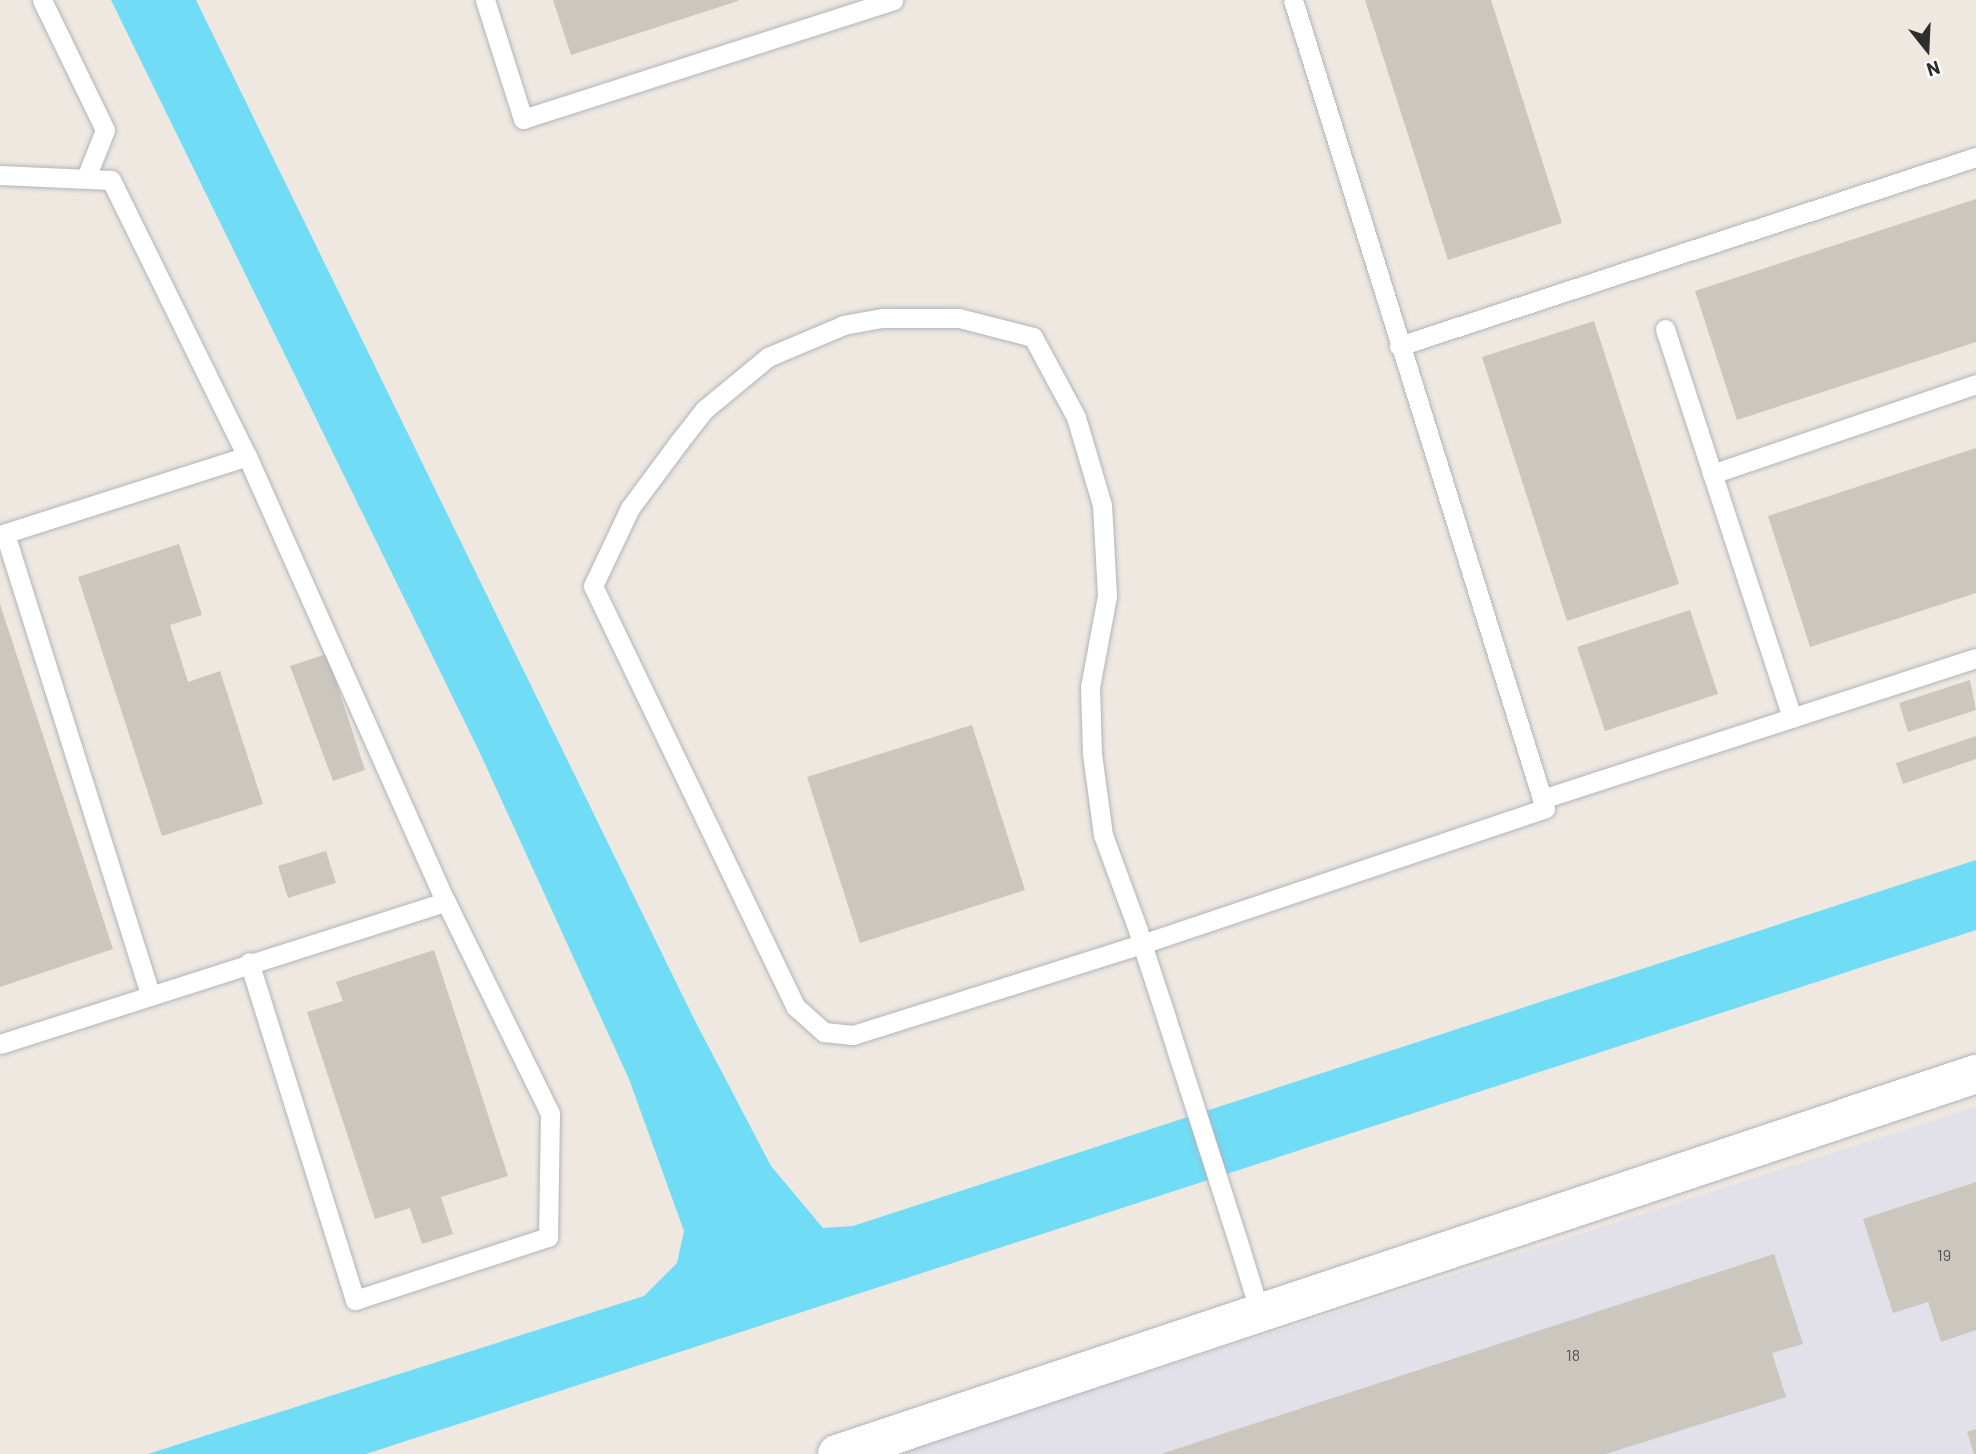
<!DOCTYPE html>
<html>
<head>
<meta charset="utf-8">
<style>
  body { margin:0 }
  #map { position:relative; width:1976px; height:1454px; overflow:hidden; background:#efe8e0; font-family:Barlow,sans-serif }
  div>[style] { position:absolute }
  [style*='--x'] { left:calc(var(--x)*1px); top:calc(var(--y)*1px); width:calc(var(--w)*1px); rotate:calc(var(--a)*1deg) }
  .industrial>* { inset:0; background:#e2e0e8 }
  .water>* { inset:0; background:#70dcf5 }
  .building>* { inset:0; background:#cbc6be }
  .roads { filter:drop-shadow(0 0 2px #b0b4be) drop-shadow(0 0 2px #b0b4be) }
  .lane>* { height:19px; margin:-9.5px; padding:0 9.5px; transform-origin:9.5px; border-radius:9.5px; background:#fff }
  .secondary>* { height:38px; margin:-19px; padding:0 19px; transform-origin:19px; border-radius:19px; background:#fff }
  span { translate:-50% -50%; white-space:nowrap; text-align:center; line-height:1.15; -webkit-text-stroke:7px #fff; paint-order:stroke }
  .number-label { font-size:16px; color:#555452 }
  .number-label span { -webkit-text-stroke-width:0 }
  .north { position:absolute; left:1892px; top:14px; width:70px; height:70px; -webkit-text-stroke:5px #fff; paint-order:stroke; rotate:162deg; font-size:19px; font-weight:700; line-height:28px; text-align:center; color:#2e2e2e }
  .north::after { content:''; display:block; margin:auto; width:24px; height:32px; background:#2e2e2e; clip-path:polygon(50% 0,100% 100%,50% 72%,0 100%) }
</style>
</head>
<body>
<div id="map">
  <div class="industrial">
    <i style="clip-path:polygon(1976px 1107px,1976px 1454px,877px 1454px,1121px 1381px)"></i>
  </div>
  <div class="water">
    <i style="clip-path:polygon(111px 0,196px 0,693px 1017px,771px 1166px,823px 1228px,853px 1226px,1976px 860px,1976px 930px,366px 1454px,148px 1454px,644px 1296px,677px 1263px,684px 1231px,629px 1079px,480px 753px)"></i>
  </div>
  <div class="building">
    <i style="clip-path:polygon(553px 0,738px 0,738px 1px,571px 55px)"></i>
    <i style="clip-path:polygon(1365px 0,1491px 0,1562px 223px,1448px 260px)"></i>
    <i style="clip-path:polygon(1976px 199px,1976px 342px,1737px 420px,1695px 291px)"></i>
    <i style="clip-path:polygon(1594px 321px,1679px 584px,1567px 621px,1482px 357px)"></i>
    <i style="clip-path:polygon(1976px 448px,1976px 593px,1810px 647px,1768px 516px)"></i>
    <i style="clip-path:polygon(179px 544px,202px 615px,170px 625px,188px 682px,220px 671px,263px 804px,162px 836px,78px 577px)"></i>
    <i style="clip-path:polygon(0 604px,113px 949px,0 987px)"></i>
    <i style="clip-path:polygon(1690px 610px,1718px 694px,1605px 731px,1577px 647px)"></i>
    <i style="clip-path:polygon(327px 654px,365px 770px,333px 781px,290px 666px)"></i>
    <i style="clip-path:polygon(1970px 680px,1976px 710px,1908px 732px,1899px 703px)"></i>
    <i style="clip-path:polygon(972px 725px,1025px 890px,860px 943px,807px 777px)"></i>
    <i style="clip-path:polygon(1976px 736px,1976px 759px,1903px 784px,1896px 763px)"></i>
    <i style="clip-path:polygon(326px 851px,336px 883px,288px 898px,278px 866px)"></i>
    <i style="clip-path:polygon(434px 950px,508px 1176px,441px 1197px,453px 1234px,422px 1244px,410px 1208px,375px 1219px,307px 1012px,343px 1001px,336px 982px)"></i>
    <i style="clip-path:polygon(1976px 1182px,1976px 1330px,1941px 1342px,1928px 1302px,1893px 1313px,1863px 1219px)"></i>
    <i style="clip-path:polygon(1774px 1254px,1803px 1344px,1772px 1353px,1786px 1397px,1606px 1454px,1161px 1454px)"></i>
    <i style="clip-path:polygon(1976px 1429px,1976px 1454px,1974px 1454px,1967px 1432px)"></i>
  </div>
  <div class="roads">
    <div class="lane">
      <i style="--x:42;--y:0;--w:144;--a:64.1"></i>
      <i style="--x:105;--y:130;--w:52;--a:111.6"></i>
      <i style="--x:485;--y:0;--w:125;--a:72.3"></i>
      <i style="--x:523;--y:119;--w:389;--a:-17.8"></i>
      <i style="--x:0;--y:175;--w:111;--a:2.6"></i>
      <i style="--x:111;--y:180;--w:308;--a:63.8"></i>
      <i style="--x:247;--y:456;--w:488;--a:66"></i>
      <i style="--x:446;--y:902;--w:235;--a:63.8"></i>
      <i style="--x:550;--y:1113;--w:124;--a:90.9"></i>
      <i style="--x:548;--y:1237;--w:203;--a:161.9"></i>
      <i style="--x:355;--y:1300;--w:354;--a:-107.4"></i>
      <i style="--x:1665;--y:329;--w:409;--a:71.9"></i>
      <i style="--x:1399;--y:346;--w:607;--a:-18.14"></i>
      <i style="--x:1712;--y:474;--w:279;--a:-18.8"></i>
      <i style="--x:5;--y:534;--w:483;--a:72.5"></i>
      <i style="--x:0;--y:535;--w:259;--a:-17.7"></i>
      <i style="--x:1542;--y:799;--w:456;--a:-18"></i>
      <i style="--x:0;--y:1044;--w:468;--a:-17.7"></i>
      <i style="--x:1260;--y:1313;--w:68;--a:-107.1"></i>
      <i style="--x:1240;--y:1248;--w:239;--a:-107.8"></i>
      <i style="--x:1167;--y:1020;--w:80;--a:-108.2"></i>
      <i style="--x:1142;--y:944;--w:15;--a:-106"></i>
      <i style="--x:1138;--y:930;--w:101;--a:-110.2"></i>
      <i style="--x:1103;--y:835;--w:82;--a:-97.7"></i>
      <i style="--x:1092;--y:754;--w:67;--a:-91.7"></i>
      <i style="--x:1090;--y:687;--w:93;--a:-79.4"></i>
      <i style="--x:1107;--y:596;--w:91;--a:-93.1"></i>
      <i style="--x:1102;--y:505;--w:92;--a:-106.5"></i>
      <i style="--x:1076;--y:417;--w:91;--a:-118.3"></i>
      <i style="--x:1033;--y:337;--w:76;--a:-165.6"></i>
      <i style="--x:959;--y:318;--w:77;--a:180"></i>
      <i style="--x:882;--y:318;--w:39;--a:170"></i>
      <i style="--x:844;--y:325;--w:82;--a:157.2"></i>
      <i style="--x:768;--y:357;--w:83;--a:140.4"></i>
      <i style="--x:704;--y:410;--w:41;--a:128"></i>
      <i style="--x:679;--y:442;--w:82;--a:126.6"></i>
      <i style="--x:630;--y:508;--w:86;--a:115.4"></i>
      <i style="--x:593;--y:586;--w:467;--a:64.3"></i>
      <i style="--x:796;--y:1007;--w:38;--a:42"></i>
      <i style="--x:824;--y:1032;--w:29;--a:6"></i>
      <i style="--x:853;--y:1035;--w:303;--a:-17.5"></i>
      <i style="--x:1142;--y:944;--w:425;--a:-18.6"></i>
      <i style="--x:1545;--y:808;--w:846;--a:-107.32"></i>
    </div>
    <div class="secondary">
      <i style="--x:837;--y:1454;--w:1201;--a:-18.45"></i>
    </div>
  </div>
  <div class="number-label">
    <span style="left:1944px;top:1255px">19</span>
    <span style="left:1573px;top:1355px">18</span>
  </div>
  <div class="north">N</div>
</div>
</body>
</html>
